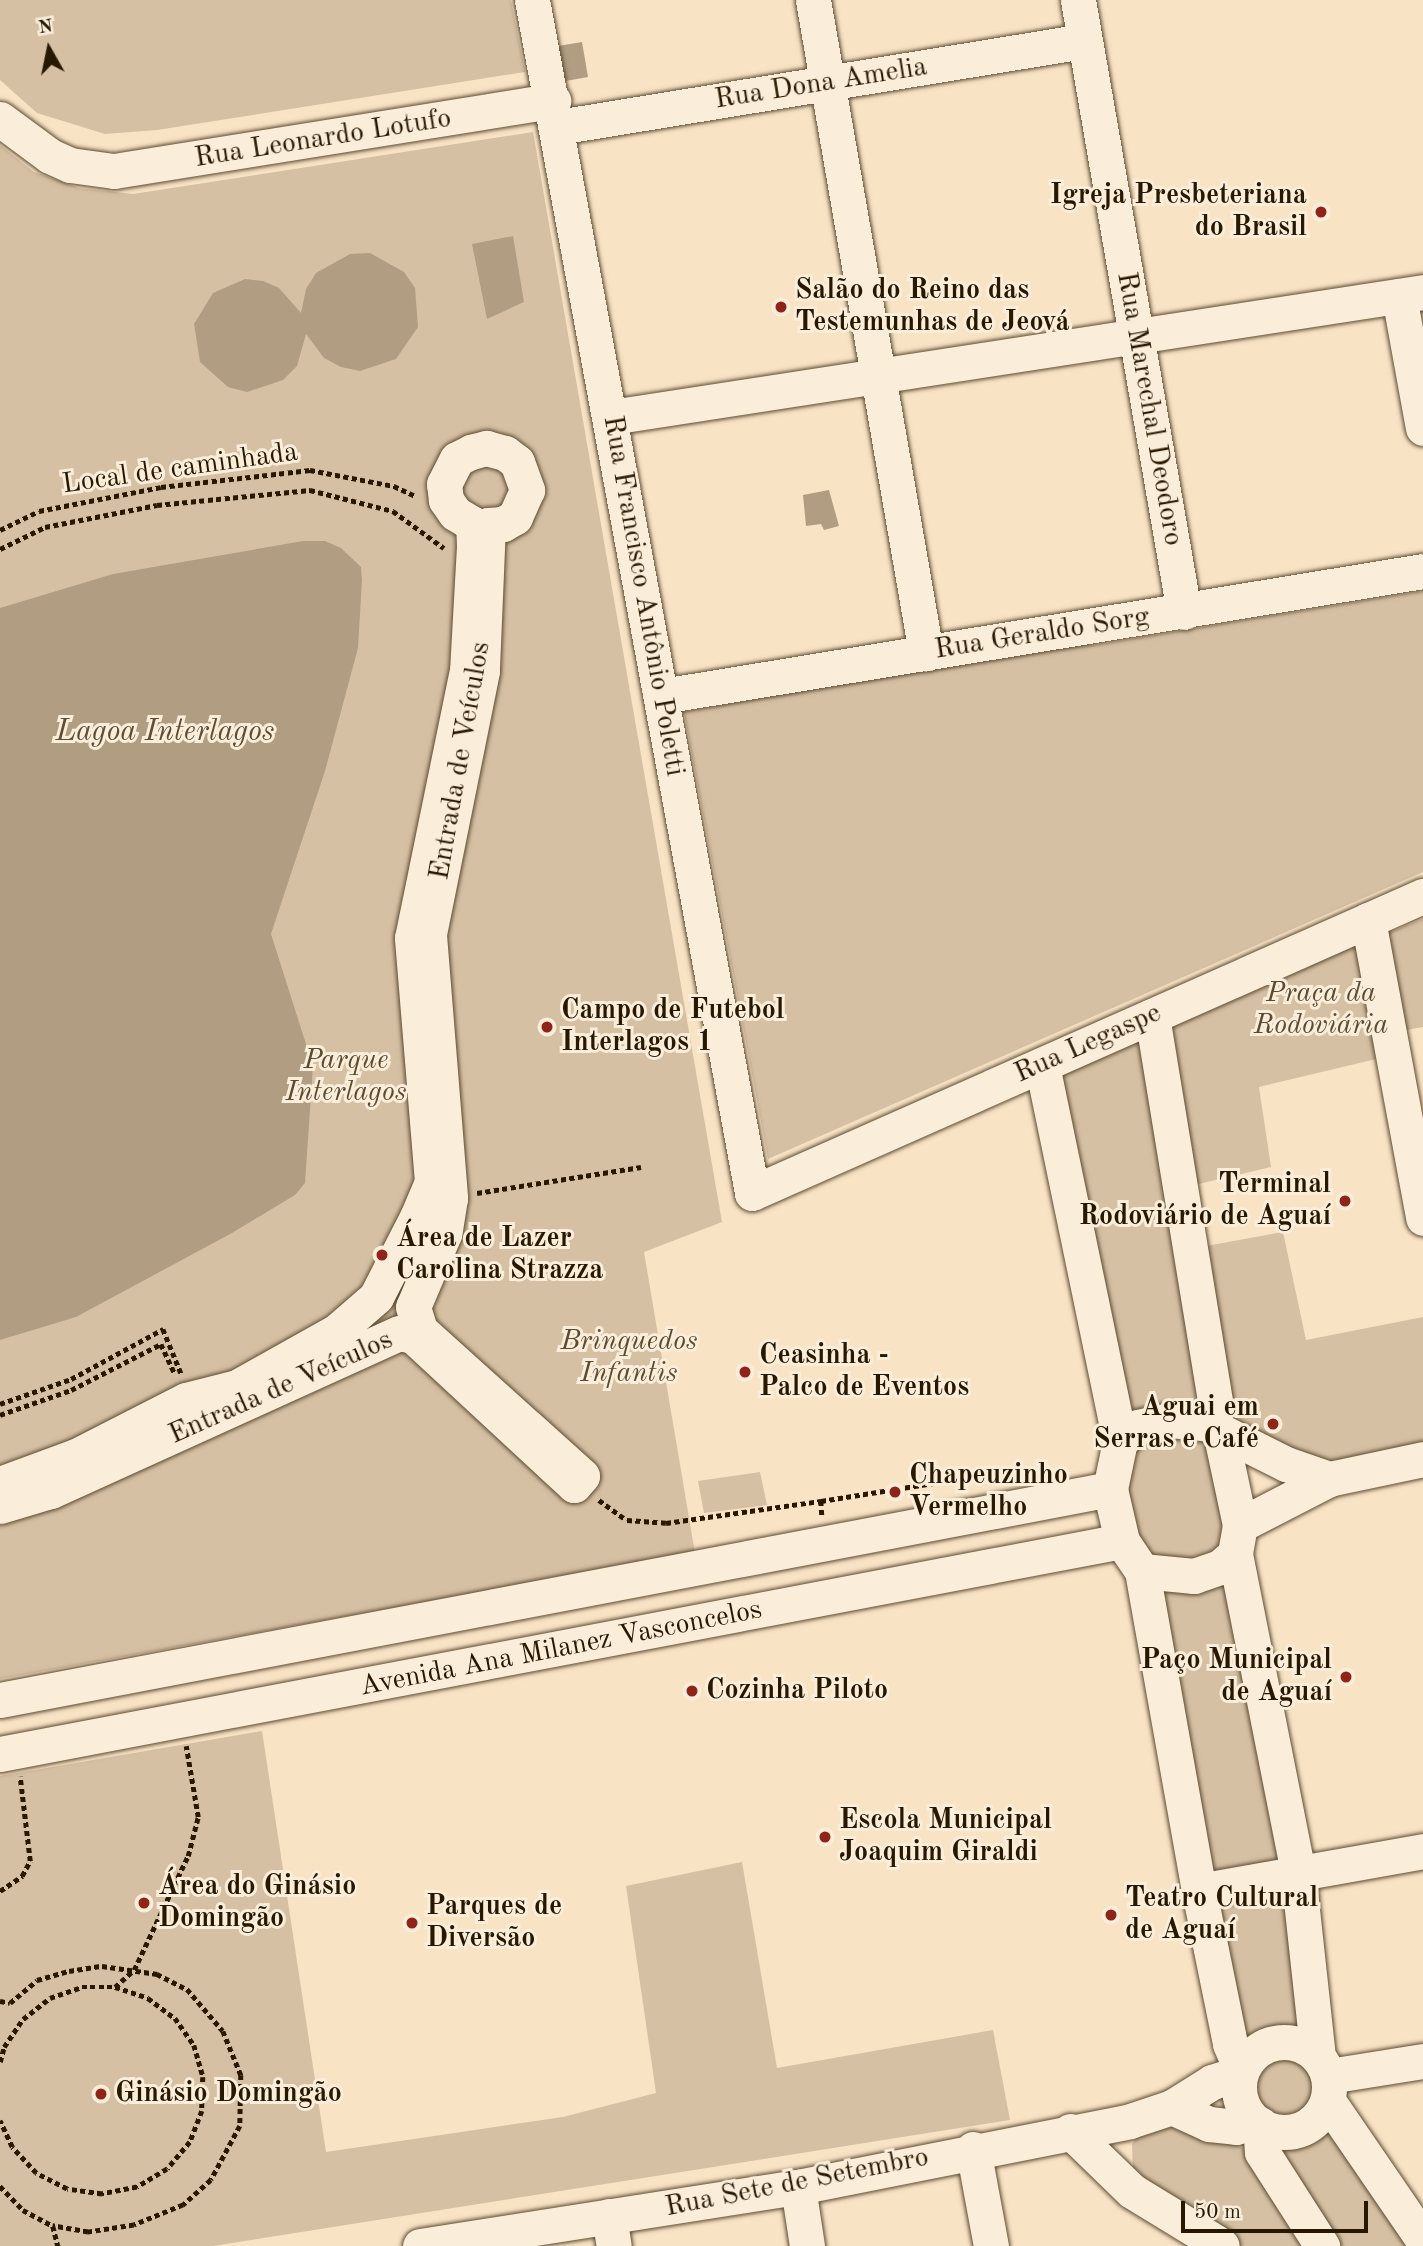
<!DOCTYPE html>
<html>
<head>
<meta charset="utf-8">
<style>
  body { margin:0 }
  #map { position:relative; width:1423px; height:2246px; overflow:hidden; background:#f8e3c5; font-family:"Old Standard TT",serif }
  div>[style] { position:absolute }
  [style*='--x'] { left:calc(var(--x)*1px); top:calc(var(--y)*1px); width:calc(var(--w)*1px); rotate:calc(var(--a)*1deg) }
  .green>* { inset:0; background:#d5c0a4 }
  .round { border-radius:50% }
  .water>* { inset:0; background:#b19e82 }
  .path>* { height:4.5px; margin-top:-2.25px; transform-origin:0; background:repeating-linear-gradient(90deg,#281800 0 5px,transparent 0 8.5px) }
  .roads { filter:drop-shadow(0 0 2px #5c4b31) drop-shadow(0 0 2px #5c4b31) }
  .minor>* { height:35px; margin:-17.5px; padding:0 17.5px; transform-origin:17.5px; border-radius:17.5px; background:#faedd9 }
  .minor>.ring { margin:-17.5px; padding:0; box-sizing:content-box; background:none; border:35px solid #faedd9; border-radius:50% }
  .dots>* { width:19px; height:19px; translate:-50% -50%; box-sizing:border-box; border:4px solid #faedd9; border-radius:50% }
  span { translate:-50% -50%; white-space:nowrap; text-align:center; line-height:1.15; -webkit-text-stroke:6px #faedd9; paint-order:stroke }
  .street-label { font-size:28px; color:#281800 }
  .poi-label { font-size:28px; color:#281800; font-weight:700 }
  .right { translate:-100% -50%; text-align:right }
  .left { translate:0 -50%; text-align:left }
  .park-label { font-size:28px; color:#5c4a31; font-style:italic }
  .water-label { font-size:30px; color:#5f4e34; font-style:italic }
  .north { position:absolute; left:14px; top:14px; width:70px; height:70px; -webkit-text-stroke:5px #faedd9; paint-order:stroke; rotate:351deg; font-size:19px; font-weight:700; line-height:28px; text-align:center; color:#281800 }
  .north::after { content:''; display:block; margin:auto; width:24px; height:32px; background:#281800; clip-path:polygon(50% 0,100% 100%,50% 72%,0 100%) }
  .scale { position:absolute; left:1181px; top:2201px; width:187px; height:32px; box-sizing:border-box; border:4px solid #281800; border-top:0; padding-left:9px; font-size:21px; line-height:24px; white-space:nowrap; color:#281800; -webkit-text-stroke:5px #faedd9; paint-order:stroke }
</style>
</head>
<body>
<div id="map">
  <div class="green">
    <i style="clip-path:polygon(0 0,511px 0,525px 72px,157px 130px,105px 134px,37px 113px,0 80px)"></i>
    <i style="clip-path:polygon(533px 132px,722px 1222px,644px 1252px,695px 1553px,0 1679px,0 145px,34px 172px,79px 188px,133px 194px)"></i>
    <i style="clip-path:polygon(1423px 591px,1423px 872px,768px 1159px,684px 712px,1056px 645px,1095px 645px)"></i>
    <i style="clip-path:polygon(1423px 919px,1423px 1027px,1395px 1032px,1380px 936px)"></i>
    <i style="clip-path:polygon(1368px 920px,1393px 1055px,1259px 1087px,1271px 1167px,1186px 1187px,1160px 1022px)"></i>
    <i style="clip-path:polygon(1149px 1027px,1211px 1408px,1124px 1434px,1051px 1069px)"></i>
    <i style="clip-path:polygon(1283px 1232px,1306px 1340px,1423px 1317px,1423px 1455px,1329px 1472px,1220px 1423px,1195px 1248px)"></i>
    <i style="clip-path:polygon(1211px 1427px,1232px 1551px,1144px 1568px,1115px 1465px,1122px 1443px)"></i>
    <i style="clip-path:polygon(760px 1472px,767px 1505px,704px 1513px,698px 1481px)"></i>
    <i style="clip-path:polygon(1231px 1562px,1306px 2025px,1279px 2026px,1239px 2053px,1145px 1575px)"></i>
    <i style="clip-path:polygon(262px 1731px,326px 2152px,563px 2117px,656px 2093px,626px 1886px,742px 1862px,777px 2068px,993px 2030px,1010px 2120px,213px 2246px,0 2246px,0 1776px)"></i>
    <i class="round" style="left:1244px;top:2046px;width:80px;height:80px"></i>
    <i style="clip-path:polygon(1330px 2110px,1421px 2246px,1330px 2246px,1270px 2133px,1296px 2133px)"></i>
    <i style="clip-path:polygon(1174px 2117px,1253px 2153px,1312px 2246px,1235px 2246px,1133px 2171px,1132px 2144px,1143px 2127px)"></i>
  </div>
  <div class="water">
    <i style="clip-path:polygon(582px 42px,588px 77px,560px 82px,552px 47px)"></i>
    <i style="clip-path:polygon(513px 236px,524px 302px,487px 319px,472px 244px)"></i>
    <i style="clip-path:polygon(370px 253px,404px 272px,415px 288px,418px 327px,396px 359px,360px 371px,341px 367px,324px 358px,306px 334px,297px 366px,283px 380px,247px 392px,228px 387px,200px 362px,194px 324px,213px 293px,245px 279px,263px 281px,279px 288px,301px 313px,306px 289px,316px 273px,350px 254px)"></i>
    <i style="clip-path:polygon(829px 490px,839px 526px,824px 530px,821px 524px,806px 526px,803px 495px)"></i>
    <i style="clip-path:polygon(303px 541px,325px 541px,341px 548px,361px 567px,362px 580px,358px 648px,325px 771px,271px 934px,313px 1066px,305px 1183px,295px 1195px,232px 1233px,76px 1317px,0 1340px,0 608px,113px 574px)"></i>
  </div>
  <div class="path">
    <i style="--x:0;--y:530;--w:43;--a:-26"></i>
    <i style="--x:39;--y:511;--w:124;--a:-11.1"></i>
    <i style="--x:161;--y:487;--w:150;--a:-6.5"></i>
    <i style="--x:310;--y:470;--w:86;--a:10.8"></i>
    <i style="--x:394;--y:486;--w:23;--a:25"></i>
    <i style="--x:0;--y:549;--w:50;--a:-26.1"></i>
    <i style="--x:45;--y:527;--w:114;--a:-11.1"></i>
    <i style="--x:157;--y:505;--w:154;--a:-5.6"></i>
    <i style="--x:310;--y:490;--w:86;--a:14.2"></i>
    <i style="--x:393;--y:511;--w:63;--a:36"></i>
    <i style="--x:477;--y:1193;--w:166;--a:-9"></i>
    <i style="--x:0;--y:1404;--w:75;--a:-19.4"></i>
    <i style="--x:71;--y:1379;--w:105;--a:-28.5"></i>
    <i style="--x:163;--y:1329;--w:48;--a:67.8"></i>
    <i style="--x:0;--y:1415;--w:75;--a:-19.4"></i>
    <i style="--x:71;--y:1390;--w:101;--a:-27.1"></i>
    <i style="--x:161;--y:1344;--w:33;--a:65"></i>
    <i style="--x:599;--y:1500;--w:34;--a:36"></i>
    <i style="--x:627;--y:1520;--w:39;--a:4"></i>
    <i style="--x:666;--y:1523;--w:157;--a:-8.1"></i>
    <i style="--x:821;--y:1501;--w:14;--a:86"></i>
    <i style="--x:821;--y:1501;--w:202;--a:-9.1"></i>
    <i style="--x:1020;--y:1469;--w:7;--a:82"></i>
    <i style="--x:0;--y:1891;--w:27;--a:-34"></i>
    <i style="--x:22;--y:1876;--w:17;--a:-62"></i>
    <i style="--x:30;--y:1861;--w:85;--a:-96.8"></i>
    <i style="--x:115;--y:1987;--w:25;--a:-42"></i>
    <i style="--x:134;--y:1970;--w:126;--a:-64.7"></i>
    <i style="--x:188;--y:1856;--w:40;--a:-75.6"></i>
    <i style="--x:198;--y:1817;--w:72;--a:-99.6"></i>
    <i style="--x:0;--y:2001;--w:10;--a:11"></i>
    <i style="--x:10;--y:2003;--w:35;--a:-40"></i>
    <i style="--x:37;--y:1980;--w:33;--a:-16"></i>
    <i style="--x:69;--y:1971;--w:33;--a:-9"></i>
    <i style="--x:102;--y:1966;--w:56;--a:8.3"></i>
    <i style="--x:157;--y:1974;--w:34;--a:27"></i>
    <i style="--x:187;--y:1989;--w:55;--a:49.4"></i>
    <i style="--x:223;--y:2031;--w:48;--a:67.8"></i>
    <i style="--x:241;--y:2075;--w:51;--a:91.1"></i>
    <i style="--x:240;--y:2126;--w:61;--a:118.2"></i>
    <i style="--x:211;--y:2180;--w:38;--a:138"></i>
    <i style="--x:183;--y:2205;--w:53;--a:157.8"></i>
    <i style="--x:134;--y:2225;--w:47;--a:171.3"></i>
    <i style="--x:88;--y:2232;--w:36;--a:-170"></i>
    <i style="--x:53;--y:2226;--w:21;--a:76"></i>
    <i style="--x:0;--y:2062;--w:16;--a:-75"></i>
    <i style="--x:4;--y:2047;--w:34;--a:-56"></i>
    <i style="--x:23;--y:2019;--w:34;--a:-38"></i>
    <i style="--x:50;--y:1998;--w:34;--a:-19"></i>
    <i style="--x:82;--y:1987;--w:33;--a:0"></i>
    <i style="--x:115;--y:1987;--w:35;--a:18"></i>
    <i style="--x:148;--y:1998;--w:34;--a:37"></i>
    <i style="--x:175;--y:2018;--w:33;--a:55"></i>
    <i style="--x:194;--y:2045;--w:33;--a:74"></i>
    <i style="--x:203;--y:2077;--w:34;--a:92"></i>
    <i style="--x:202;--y:2111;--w:33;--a:111"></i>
    <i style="--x:190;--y:2142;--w:35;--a:130"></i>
    <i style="--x:167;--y:2169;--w:35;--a:149"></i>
    <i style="--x:137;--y:2187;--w:36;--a:169"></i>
    <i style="--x:102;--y:2194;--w:35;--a:-172"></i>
    <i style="--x:67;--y:2189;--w:35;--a:-153"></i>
    <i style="--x:36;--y:2173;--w:35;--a:-133"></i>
    <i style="--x:12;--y:2147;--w:29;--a:-115"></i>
    <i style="--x:0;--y:2186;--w:33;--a:46"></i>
    <i style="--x:23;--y:2210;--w:34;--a:28"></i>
  </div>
  <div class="roads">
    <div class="minor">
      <i style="--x:532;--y:0;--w:1213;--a:79.55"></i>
      <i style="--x:752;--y:1193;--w:734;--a:-23.88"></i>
      <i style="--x:813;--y:0;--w:663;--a:80.18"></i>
      <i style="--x:1078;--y:0;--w:621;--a:80.17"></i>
      <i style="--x:0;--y:119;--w:62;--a:36.5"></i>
      <i style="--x:50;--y:156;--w:22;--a:24"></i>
      <i style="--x:70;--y:165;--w:44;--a:7.8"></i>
      <i style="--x:114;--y:171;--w:445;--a:-9.1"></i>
      <i style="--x:558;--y:127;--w:533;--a:-9.29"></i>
      <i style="--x:1399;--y:296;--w:134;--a:79.7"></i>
      <i style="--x:611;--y:417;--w:822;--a:-8.75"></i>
      <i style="--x:662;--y:696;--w:771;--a:-9.33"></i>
      <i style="--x:1368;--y:920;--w:303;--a:79.5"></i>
      <i style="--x:1152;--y:1016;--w:397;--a:80.7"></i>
      <i style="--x:1216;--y:1408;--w:16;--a:101"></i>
      <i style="--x:1042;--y:1065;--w:384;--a:78.3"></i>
      <i style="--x:1170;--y:1420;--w:43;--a:5.3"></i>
      <i style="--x:1213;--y:1424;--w:10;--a:45"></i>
      <i style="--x:1220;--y:1431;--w:96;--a:78"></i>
      <i style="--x:1240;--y:1525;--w:29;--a:100"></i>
      <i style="--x:1235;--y:1554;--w:20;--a:139"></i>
      <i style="--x:1220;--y:1567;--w:28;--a:161"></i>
      <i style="--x:1194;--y:1576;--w:52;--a:-174.5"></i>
      <i style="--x:1142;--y:1571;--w:36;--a:-124"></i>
      <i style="--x:1122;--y:1541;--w:53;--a:-103"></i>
      <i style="--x:1110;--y:1489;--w:49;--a:-78.2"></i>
      <i style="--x:1120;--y:1441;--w:22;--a:-39"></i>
      <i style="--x:1137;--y:1427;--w:34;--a:-12"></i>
      <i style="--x:1220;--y:1431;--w:74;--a:26.6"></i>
      <i style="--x:1286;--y:1464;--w:46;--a:19.2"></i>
      <i style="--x:0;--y:1484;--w:81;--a:-20.2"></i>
      <i style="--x:76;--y:1456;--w:123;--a:-27"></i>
      <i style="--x:186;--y:1400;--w:53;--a:-14.3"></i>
      <i style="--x:237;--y:1387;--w:115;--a:-29.2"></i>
      <i style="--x:337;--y:1331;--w:52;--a:-41.1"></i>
      <i style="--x:376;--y:1297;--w:90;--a:-62.9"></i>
      <i style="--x:417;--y:1217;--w:38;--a:-67"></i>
      <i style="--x:432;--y:1182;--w:245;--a:-94.7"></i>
      <i style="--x:412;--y:938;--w:273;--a:-78.4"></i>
      <i style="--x:467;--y:671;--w:124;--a:-86.8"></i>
      <i style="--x:474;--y:547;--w:23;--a:-92"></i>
      <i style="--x:473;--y:524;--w:21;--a:-149"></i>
      <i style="--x:455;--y:513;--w:16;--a:-125"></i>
      <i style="--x:446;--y:500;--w:16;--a:-97"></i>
      <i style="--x:444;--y:484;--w:28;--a:-63"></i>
      <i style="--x:457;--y:459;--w:16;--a:-27"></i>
      <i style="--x:471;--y:452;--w:16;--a:-15"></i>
      <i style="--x:486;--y:448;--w:20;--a:15"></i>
      <i style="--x:505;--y:453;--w:15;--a:37"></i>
      <i style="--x:517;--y:462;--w:30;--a:70"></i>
      <i style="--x:527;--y:490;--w:30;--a:114"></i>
      <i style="--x:515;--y:517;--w:14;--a:150"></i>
      <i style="--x:503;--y:524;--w:15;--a:176"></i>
      <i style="--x:488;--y:525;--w:146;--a:92.4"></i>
      <i style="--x:482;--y:671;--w:269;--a:101.4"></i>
      <i style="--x:429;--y:935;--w:264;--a:85.4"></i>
      <i style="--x:450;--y:1198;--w:36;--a:99"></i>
      <i style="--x:444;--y:1234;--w:79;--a:113"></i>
      <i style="--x:413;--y:1307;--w:24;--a:73"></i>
      <i style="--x:420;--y:1330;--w:218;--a:42"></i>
      <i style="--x:582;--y:1476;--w:12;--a:132"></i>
      <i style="--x:574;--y:1485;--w:219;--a:-137.2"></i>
      <i style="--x:413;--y:1336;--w:14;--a:-168"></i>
      <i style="--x:399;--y:1333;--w:383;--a:155.6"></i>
      <i style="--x:50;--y:1491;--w:52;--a:163.3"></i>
      <i style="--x:1240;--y:1525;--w:100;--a:-27.3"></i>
      <i style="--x:1329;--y:1479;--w:96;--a:-12"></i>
      <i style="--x:1235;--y:1554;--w:325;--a:78.8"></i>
      <i style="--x:1298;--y:1873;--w:184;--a:83.8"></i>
      <i style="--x:1142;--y:1571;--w:325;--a:79.9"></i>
      <i style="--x:1199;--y:1891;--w:156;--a:78.5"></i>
      <i style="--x:1230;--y:2044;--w:26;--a:67"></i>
      <i style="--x:0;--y:1700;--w:1130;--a:-10.76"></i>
      <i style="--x:0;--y:1754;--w:1142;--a:-10.75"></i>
      <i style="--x:1199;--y:1891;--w:228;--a:-10.1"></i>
      <i class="ring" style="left:1239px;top:2042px;width:55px;height:55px"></i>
      <i style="--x:1329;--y:2076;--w:95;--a:-9.1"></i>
      <i style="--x:1328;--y:2101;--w:168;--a:55.6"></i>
      <i style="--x:1172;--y:2107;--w:41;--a:24.7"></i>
      <i style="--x:1209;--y:2124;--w:27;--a:6"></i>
      <i style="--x:1236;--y:2127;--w:19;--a:-18"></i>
      <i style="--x:1260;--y:2124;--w:28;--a:86"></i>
      <i style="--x:1262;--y:2152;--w:112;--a:57.4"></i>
      <i style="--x:1070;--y:2131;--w:86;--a:44.1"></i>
      <i style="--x:1132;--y:2191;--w:105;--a:31.4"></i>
      <i style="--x:973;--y:2149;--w:99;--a:79.5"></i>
      <i style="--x:798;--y:2187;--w:60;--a:81.3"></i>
      <i style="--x:609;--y:2216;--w:30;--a:81"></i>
      <i style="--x:420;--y:2246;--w:383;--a:-8.9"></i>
      <i style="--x:798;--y:2187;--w:338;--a:-11.2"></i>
      <i style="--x:1130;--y:2121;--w:44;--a:-18.4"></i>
      <i style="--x:1172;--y:2107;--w:47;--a:-32"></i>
      <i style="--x:1212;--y:2082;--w:28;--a:-18"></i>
    </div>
  </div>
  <div class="dots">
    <i style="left:1321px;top:212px;background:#8f2418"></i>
    <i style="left:781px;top:307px;background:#8f2418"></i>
    <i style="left:547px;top:1027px;background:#8f2418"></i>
    <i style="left:1345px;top:1201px;background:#8f2418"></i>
    <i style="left:382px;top:1255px;background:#8f2418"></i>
    <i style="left:745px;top:1372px;background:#8f2418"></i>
    <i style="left:1273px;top:1424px;background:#8f2418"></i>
    <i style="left:895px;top:1492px;background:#8f2418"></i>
    <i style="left:1346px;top:1677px;background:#8f2418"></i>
    <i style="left:692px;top:1691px;background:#8f2418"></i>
    <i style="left:825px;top:1837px;background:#8f2418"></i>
    <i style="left:144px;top:1903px;background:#8f2418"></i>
    <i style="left:1111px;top:1915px;background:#8f2418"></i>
    <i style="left:412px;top:1923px;background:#8f2418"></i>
    <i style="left:101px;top:2094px;background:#8f2418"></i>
  </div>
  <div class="street-label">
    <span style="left:821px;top:84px;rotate:-9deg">Rua Dona Amelia</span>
    <span style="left:323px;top:139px;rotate:-9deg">Rua Leonardo Lotufo</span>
    <span style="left:1149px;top:409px;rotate:80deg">Rua Marechal Deodoro</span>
    <span style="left:180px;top:469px;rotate:-8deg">Local de caminhada</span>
    <span style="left:643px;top:596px;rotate:80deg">Rua Francisco Antônio Poletti</span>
    <span style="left:1042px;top:634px;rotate:-9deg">Rua Geraldo Sorg</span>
    <span style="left:461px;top:761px;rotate:-80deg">Entrada de Veículos</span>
    <span style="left:1088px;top:1044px;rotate:-24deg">Rua Legaspe</span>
    <span style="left:281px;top:1388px;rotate:-24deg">Entrada de Veículos</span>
    <span style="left:561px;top:1649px;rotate:-11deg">Avenida Ana Milanez Vasconcelos</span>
    <span style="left:797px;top:2183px;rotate:-11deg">Rua Sete de Setembro</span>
  </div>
  <div class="poi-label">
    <span class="right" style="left:1307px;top:212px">Igreja Presbeteriana<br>do Brasil</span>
    <span class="left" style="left:795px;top:307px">Salão do Reino das<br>Testemunhas de Jeová</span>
    <span class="left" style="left:561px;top:1027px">Campo de Futebol<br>Interlagos 1</span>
    <span class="right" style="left:1331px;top:1201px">Terminal<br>Rodoviário de Aguaí</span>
    <span class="left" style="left:396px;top:1255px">Área de Lazer<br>Carolina Strazza</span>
    <span class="left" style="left:759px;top:1372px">Ceasinha -<br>Palco de Eventos</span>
    <span class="right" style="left:1259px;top:1424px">Aguai em<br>Serras e Café</span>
    <span class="left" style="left:909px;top:1492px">Chapeuzinho<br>Vermelho</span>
    <span class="right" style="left:1332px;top:1677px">Paço Municipal<br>de Aguaí</span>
    <span class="left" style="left:706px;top:1691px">Cozinha Piloto</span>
    <span class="left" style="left:839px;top:1837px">Escola Municipal<br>Joaquim Giraldi</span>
    <span class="left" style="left:158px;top:1903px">Área do Ginásio<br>Domingão</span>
    <span class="left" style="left:1125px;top:1915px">Teatro Cultural<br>de Aguaí</span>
    <span class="left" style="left:426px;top:1923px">Parques de<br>Diversão</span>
    <span class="left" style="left:115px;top:2094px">Ginásio Domingão</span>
  </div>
  <div class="park-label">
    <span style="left:1321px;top:1010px">Praça da<br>Rodoviária</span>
    <span style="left:346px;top:1077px">Parque<br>Interlagos</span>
    <span style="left:629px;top:1358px">Brinquedos<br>Infantis</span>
  </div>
  <div class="water-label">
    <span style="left:165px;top:732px">Lagoa Interlagos</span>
  </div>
  <div class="north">N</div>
  <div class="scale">50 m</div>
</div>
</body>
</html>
